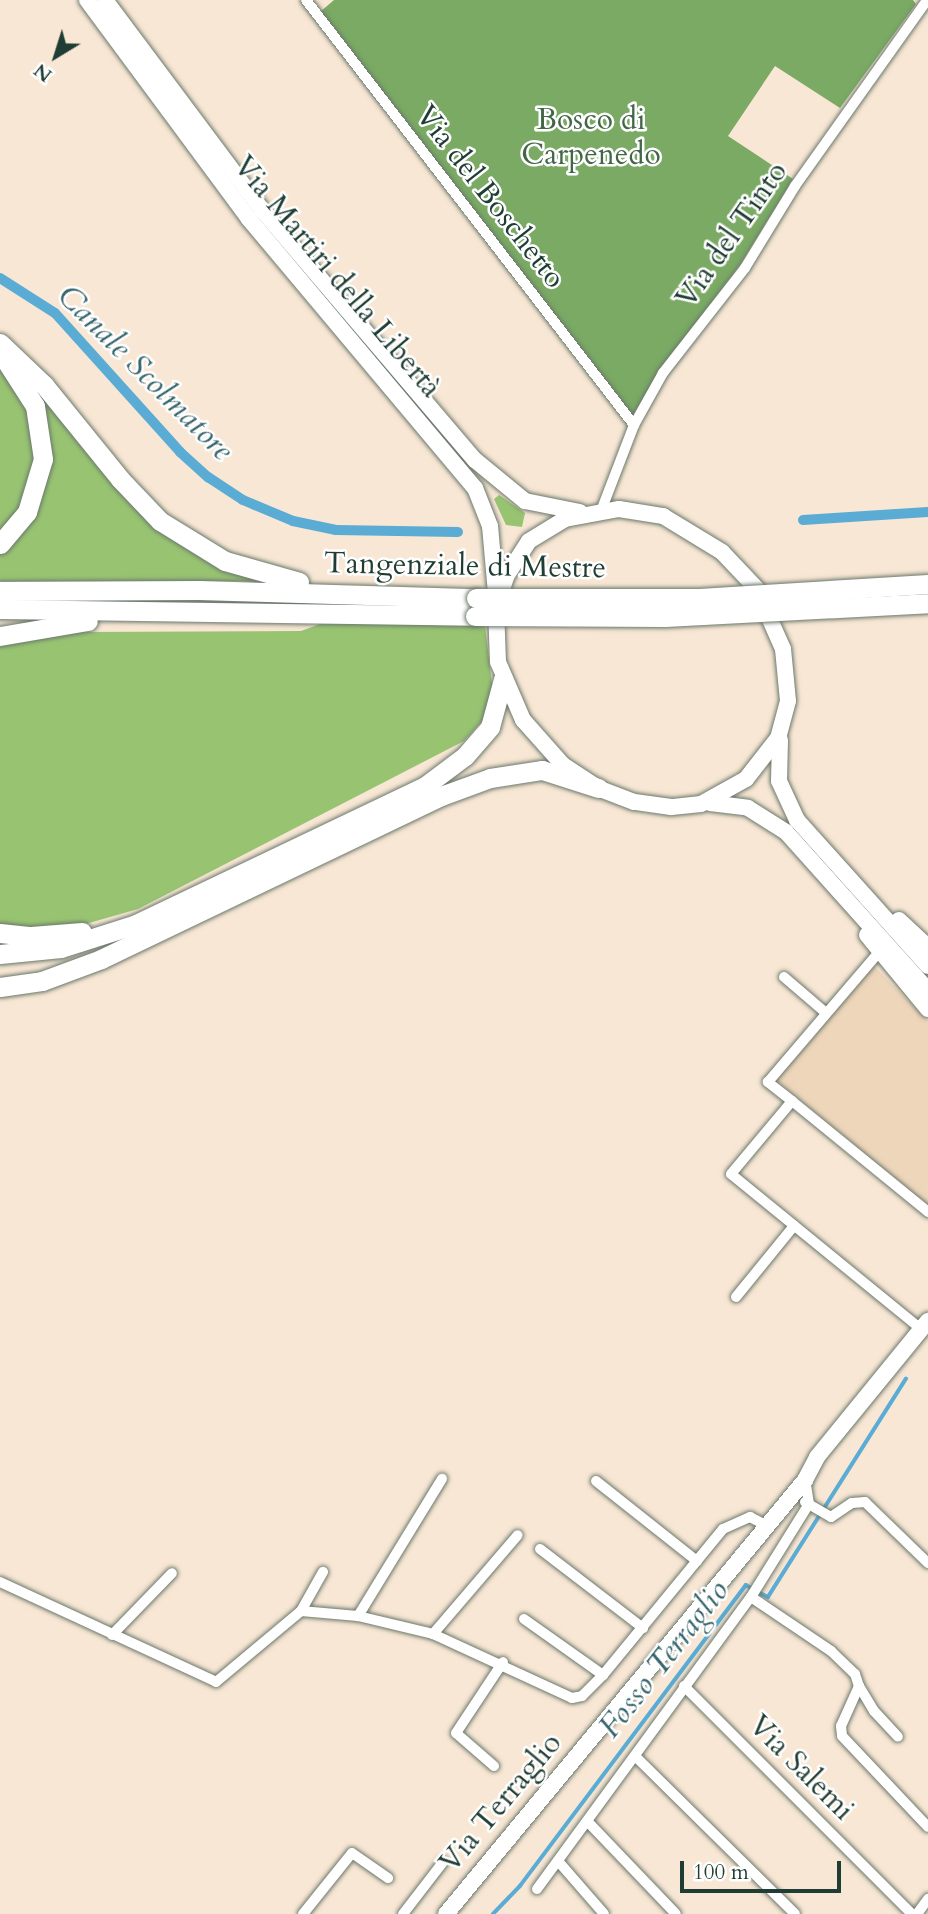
<!DOCTYPE html>
<html>
<head>
<meta charset="utf-8">
<style>
  body { margin:0 }
  #map { position:relative; width:928px; height:1914px; overflow:hidden; background:#f8e7d4; font-family:Cardo,serif }
  div>[style] { position:absolute }
  [style*='--x'] { left:calc(var(--x)*1px); top:calc(var(--y)*1px); width:calc(var(--w)*1px); rotate:calc(var(--a)*1deg) }
  .built>* { inset:0; background:#eed6bb }
  .green>* { inset:0; background:#98c472 }
  .forest>* { inset:0; background:#7aaa64 }
  .stream>* { height:3.5px; margin:-1.75px; padding:0 1.75px; transform-origin:1.75px; border-radius:1.75px; background:#5aacd5 }
  .canal>* { height:10px; margin:-5px; padding:0 5px; transform-origin:5px; border-radius:5px; background:#5aacd5 }
  .roads { filter:drop-shadow(0 0 2px #6b786c) drop-shadow(0 0 2px #6b786c) }
  .street>* { height:10px; margin:-5px; padding:0 5px; transform-origin:5px; border-radius:5px; background:#fff }
  .primary>* { height:16px; margin:-8px; padding:0 8px; transform-origin:8px; border-radius:8px; background:#fff }
  .highway>* { height:19px; margin:-9.5px; padding:0 9.5px; transform-origin:9.5px; border-radius:9.5px; background:#fff }
  .bridges { filter:drop-shadow(0 0 2px #6b786c) drop-shadow(0 0 2px #6b786c) }
  .highway-bridge>* { height:19px; margin:-9.5px; padding:0 9.5px; transform-origin:9.5px; border-radius:9.5px; background:#fff }
  span { translate:-50% -50%; white-space:nowrap; text-align:center; line-height:1.15; -webkit-text-stroke:5px #fff; paint-order:stroke }
  .park-label { font-size:30px; color:#436647 }
  .street-label { font-size:30px; color:#1f3d34 }
  .water-label { font-size:32px; color:#34646c; font-style:italic }
  .north { position:absolute; left:21px; top:21px; width:70px; height:70px; -webkit-text-stroke:5px #fff; paint-order:stroke; rotate:218deg; font-size:19px; font-weight:700; line-height:28px; text-align:center; color:#1f3d34 }
  .north::after { content:''; display:block; margin:auto; width:24px; height:32px; background:#1f3d34; clip-path:polygon(50% 0,100% 100%,50% 72%,0 100%) }
  .scale { position:absolute; left:680px; top:1861px; width:161px; height:32px; box-sizing:border-box; border:4px solid #1f3d34; border-top:0; padding-left:9px; font-size:21px; line-height:24px; white-space:nowrap; color:#1f3d34; -webkit-text-stroke:5px #fff; paint-order:stroke }
</style>
</head>
<body>
<div id="map">
  <div class="built">
    <i style="clip-path:polygon(872px 964px,928px 1021px,928px 1206px,774px 1078px)"></i>
  </div>
  <div class="green">
    <i style="clip-path:polygon(16px 359px,114px 479px,254px 581px,0 581px,0 550px,42px 482px)"></i>
    <i style="clip-path:polygon(0 362px,23px 394px,36px 453px,25px 500px,0 536px)"></i>
    <i style="clip-path:polygon(499px 495px,525px 513px,522px 527px,506px 525px,494px 499px)"></i>
    <i style="clip-path:polygon(323px 623px,485px 626px,493px 692px,483px 720px,464px 741px,138px 909px,75px 927px,0 929px,0 640px,78px 632px,301px 631px)"></i>
  </div>
  <div class="forest">
    <i style="clip-path:polygon(334px 0,913px 0,916px 4px,840px 108px,775px 66px,728px 136px,793px 179px,740px 265px,659px 372px,632px 417px,320px 12px)"></i>
  </div>
  <div class="stream">
    <i style="--x:493;--y:1914;--w:39;--a:-46"></i>
    <i style="--x:520;--y:1886;--w:376;--a:-53.1"></i>
    <i style="--x:746;--y:1585;--w:25;--a:29"></i>
    <i style="--x:768;--y:1597;--w:258;--a:-57.7"></i>
  </div>
  <div class="canal">
    <i style="--x:0;--y:278;--w:65;--a:32.5"></i>
    <i style="--x:55;--y:313;--w:187;--a:48"></i>
    <i style="--x:180;--y:452;--w:38;--a:42"></i>
    <i style="--x:208;--y:477;--w:42;--a:33.3"></i>
    <i style="--x:243;--y:500;--w:54;--a:22.8"></i>
    <i style="--x:293;--y:521;--w:44;--a:11.8"></i>
    <i style="--x:336;--y:530;--w:122;--a:0.9"></i>
    <i style="--x:803;--y:520;--w:125;--a:-3.7"></i>
  </div>
  <div class="roads">
    <div class="street">
      <i style="--x:306;--y:0;--w:537;--a:52.34"></i>
      <i style="--x:601;--y:511;--w:92;--a:-69"></i>
      <i style="--x:634;--y:425;--w:60;--a:-60.9"></i>
      <i style="--x:663;--y:373;--w:133;--a:-52"></i>
      <i style="--x:745;--y:268;--w:96;--a:-58.6"></i>
      <i style="--x:795;--y:186;--w:228;--a:-54.6"></i>
      <i style="--x:784;--y:977;--w:55;--a:40.6"></i>
      <i style="--x:792;--y:1101;--w:31;--a:-142"></i>
      <i style="--x:768;--y:1082;--w:171;--a:-49.5"></i>
      <i style="--x:736;--y:1297;--w:92;--a:-50.8"></i>
      <i style="--x:921;--y:1329;--w:245;--a:-140.8"></i>
      <i style="--x:731;--y:1174;--w:95;--a:-50.1"></i>
      <i style="--x:792;--y:1101;--w:176;--a:39.2"></i>
      <i style="--x:596;--y:1481;--w:129;--a:38.4"></i>
      <i style="--x:805;--y:1502;--w:30;--a:30"></i>
      <i style="--x:831;--y:1517;--w:25;--a:-34"></i>
      <i style="--x:852;--y:1503;--w:13;--a:-4"></i>
      <i style="--x:865;--y:1502;--w:88;--a:44.1"></i>
      <i style="--x:540;--y:1549;--w:130;--a:37.5"></i>
      <i style="--x:0;--y:1582;--w:238;--a:24.8"></i>
      <i style="--x:216;--y:1682;--w:111;--a:-39.9"></i>
      <i style="--x:301;--y:1611;--w:57;--a:5"></i>
      <i style="--x:358;--y:1616;--w:77;--a:13.5"></i>
      <i style="--x:433;--y:1634;--w:153;--a:24.7"></i>
      <i style="--x:572;--y:1698;--w:10;--a:-11"></i>
      <i style="--x:582;--y:1696;--w:30;--a:-45"></i>
      <i style="--x:603;--y:1675;--w:189;--a:-50.6"></i>
      <i style="--x:723;--y:1529;--w:30;--a:-24"></i>
      <i style="--x:750;--y:1517;--w:18;--a:27"></i>
      <i style="--x:751;--y:1597;--w:97;--a:34"></i>
      <i style="--x:831;--y:1651;--w:33;--a:44"></i>
      <i style="--x:855;--y:1674;--w:13;--a:72"></i>
      <i style="--x:859;--y:1686;--w:44;--a:114.2"></i>
      <i style="--x:841;--y:1726;--w:10;--a:84"></i>
      <i style="--x:842;--y:1736;--w:125;--a:46.6"></i>
      <i style="--x:301;--y:1611;--w:45;--a:-60.6"></i>
      <i style="--x:358;--y:1616;--w:161;--a:-58.5"></i>
      <i style="--x:524;--y:1619;--w:97;--a:35.3"></i>
      <i style="--x:433;--y:1634;--w:130;--a:-49.4"></i>
      <i style="--x:112;--y:1635;--w:86;--a:-45.9"></i>
      <i style="--x:684;--y:1686;--w:322;--a:45"></i>
      <i style="--x:859;--y:1686;--w:29;--a:59"></i>
      <i style="--x:874;--y:1711;--w:35;--a:47"></i>
      <i style="--x:636;--y:1757;--w:223;--a:44.6"></i>
      <i style="--x:494;--y:1766;--w:50;--a:-139"></i>
      <i style="--x:456;--y:1733;--w:85;--a:-56.5"></i>
      <i style="--x:588;--y:1822;--w:127;--a:46.3"></i>
      <i style="--x:558;--y:1861;--w:70;--a:49"></i>
      <i style="--x:537;--y:1889;--w:362;--a:-53.8"></i>
      <i style="--x:751;--y:1597;--w:110;--a:-58.1"></i>
      <i style="--x:809;--y:1504;--w:24;--a:-99"></i>
      <i style="--x:303;--y:1914;--w:78;--a:-51.2"></i>
      <i style="--x:352;--y:1853;--w:44;--a:34.8"></i>
      <i style="--x:403;--y:1914;--w:66;--a:-52.4"></i>
      <i style="--x:917;--y:1914;--w:19;--a:-54"></i>
    </div>
    <div class="primary">
      <i style="--x:87;--y:0;--w:272;--a:53.5"></i>
      <i style="--x:249;--y:219;--w:351;--a:50"></i>
      <i style="--x:475;--y:488;--w:41;--a:68.5"></i>
      <i style="--x:490;--y:526;--w:67;--a:84.9"></i>
      <i style="--x:105;--y:0;--w:262;--a:53.2"></i>
      <i style="--x:262;--y:210;--w:328;--a:49.6"></i>
      <i style="--x:475;--y:460;--w:65;--a:39.4"></i>
      <i style="--x:525;--y:501;--w:56;--a:11.3"></i>
      <i style="--x:619;--y:509;--w:45;--a:9"></i>
      <i style="--x:663;--y:516;--w:69;--a:31.4"></i>
      <i style="--x:722;--y:552;--w:50;--a:46.6"></i>
      <i style="--x:756;--y:588;--w:67;--a:66.1"></i>
      <i style="--x:783;--y:649;--w:52;--a:84.5"></i>
      <i style="--x:788;--y:701;--w:38;--a:105"></i>
      <i style="--x:778;--y:738;--w:52;--a:128"></i>
      <i style="--x:746;--y:779;--w:51;--a:150.9"></i>
      <i style="--x:701;--y:804;--w:30;--a:174"></i>
      <i style="--x:671;--y:807;--w:37;--a:-172"></i>
      <i style="--x:634;--y:802;--w:39;--a:-159"></i>
      <i style="--x:598;--y:788;--w:42;--a:-146.7"></i>
      <i style="--x:563;--y:765;--w:60;--a:-131.6"></i>
      <i style="--x:523;--y:720;--w:63;--a:-113.3"></i>
      <i style="--x:498;--y:662;--w:54;--a:-92.1"></i>
      <i style="--x:496;--y:608;--w:35;--a:-72"></i>
      <i style="--x:507;--y:575;--w:40;--a:-57.1"></i>
      <i style="--x:529;--y:541;--w:42;--a:-31.4"></i>
      <i style="--x:565;--y:519;--w:55;--a:-10.5"></i>
      <i style="--x:780;--y:740;--w:41;--a:91.4"></i>
      <i style="--x:779;--y:781;--w:43;--a:65.2"></i>
      <i style="--x:797;--y:820;--w:196;--a:48.1"></i>
      <i style="--x:710;--y:803;--w:38;--a:7"></i>
      <i style="--x:748;--y:808;--w:45;--a:32.3"></i>
      <i style="--x:786;--y:832;--w:212;--a:48.1"></i>
      <i style="--x:899;--y:920;--w:40;--a:43"></i>
      <i style="--x:867;--y:935;--w:96;--a:50.5"></i>
      <i style="--x:446;--y:1914;--w:563;--a:-50.4"></i>
      <i style="--x:805;--y:1480;--w:26;--a:-62"></i>
      <i style="--x:817;--y:1457;--w:176;--a:-50.8"></i>
    </div>
    <div class="highway">
      <i style="--x:0;--y:343;--w:61;--a:43.7"></i>
      <i style="--x:44;--y:385;--w:121;--a:51"></i>
      <i style="--x:120;--y:479;--w:58;--a:46.4"></i>
      <i style="--x:160;--y:521;--w:76;--a:31.6"></i>
      <i style="--x:225;--y:561;--w:77;--a:15.8"></i>
      <i style="--x:0;--y:544;--w:42;--a:-49.8"></i>
      <i style="--x:27;--y:512;--w:55;--a:-73.2"></i>
      <i style="--x:43;--y:459;--w:54;--a:-98.6"></i>
      <i style="--x:35;--y:406;--w:54;--a:-122.8"></i>
      <i style="--x:0;--y:591;--w:199;--a:-0.3"></i>
      <i style="--x:199;--y:590;--w:277;--a:1.7"></i>
      <i style="--x:0;--y:609;--w:475;--a:0.8"></i>
      <i style="--x:0;--y:636;--w:89;--a:-9.7"></i>
      <i style="--x:0;--y:933;--w:31;--a:6"></i>
      <i style="--x:31;--y:936;--w:51;--a:-4.5"></i>
      <i style="--x:0;--y:954;--w:61;--a:-5.6"></i>
      <i style="--x:61;--y:948;--w:79;--a:-17.7"></i>
      <i style="--x:136;--y:924;--w:320;--a:-25.5"></i>
      <i style="--x:425;--y:786;--w:50;--a:-36.9"></i>
      <i style="--x:465;--y:756;--w:38;--a:-49"></i>
      <i style="--x:490;--y:727;--w:50;--a:-74.8"></i>
      <i style="--x:0;--y:987;--w:42;--a:-8.1"></i>
      <i style="--x:42;--y:981;--w:63;--a:-20.4"></i>
      <i style="--x:101;--y:959;--w:377;--a:-25.6"></i>
      <i style="--x:441;--y:796;--w:52;--a:-20.2"></i>
      <i style="--x:490;--y:778;--w:53;--a:-8.7"></i>
      <i style="--x:542;--y:770;--w:59;--a:17.8"></i>
    </div>
  </div>
  <div class="bridges">
    <div class="highway-bridge">
      <i style="--x:476;--y:598;--w:223;--a:0"></i>
      <i style="--x:699;--y:598;--w:229;--a:-3.5"></i>
      <i style="--x:475;--y:616;--w:190;--a:0.3"></i>
      <i style="--x:665;--y:617;--w:263;--a:-3"></i>
    </div>
  </div>
  <div class="park-label">
    <span style="left:591px;top:137px">Bosco di<br>Carpenedo</span>
  </div>
  <div class="street-label">
    <span style="left:490px;top:197px;rotate:52deg">Via del Boschetto</span>
    <span style="left:732px;top:235px;rotate:-55deg">Via del Tinto</span>
    <span style="left:337px;top:277px;rotate:50deg">Via Martiri della Libertà</span>
    <span style="left:465px;top:566px;rotate:1deg">Tangenziale di Mestre</span>
    <span style="left:801px;top:1768px;rotate:45deg">Via Salemi</span>
    <span style="left:501px;top:1803px;rotate:-50deg">Via Terraglio</span>
  </div>
  <div class="water-label">
    <span style="left:145px;top:373px;rotate:45deg">Canale Scolmatore</span>
    <span style="left:664px;top:1659px;rotate:-52deg">Fosso Terraglio</span>
  </div>
  <div class="north">N</div>
  <div class="scale">100 m</div>
</div>
</body>
</html>
